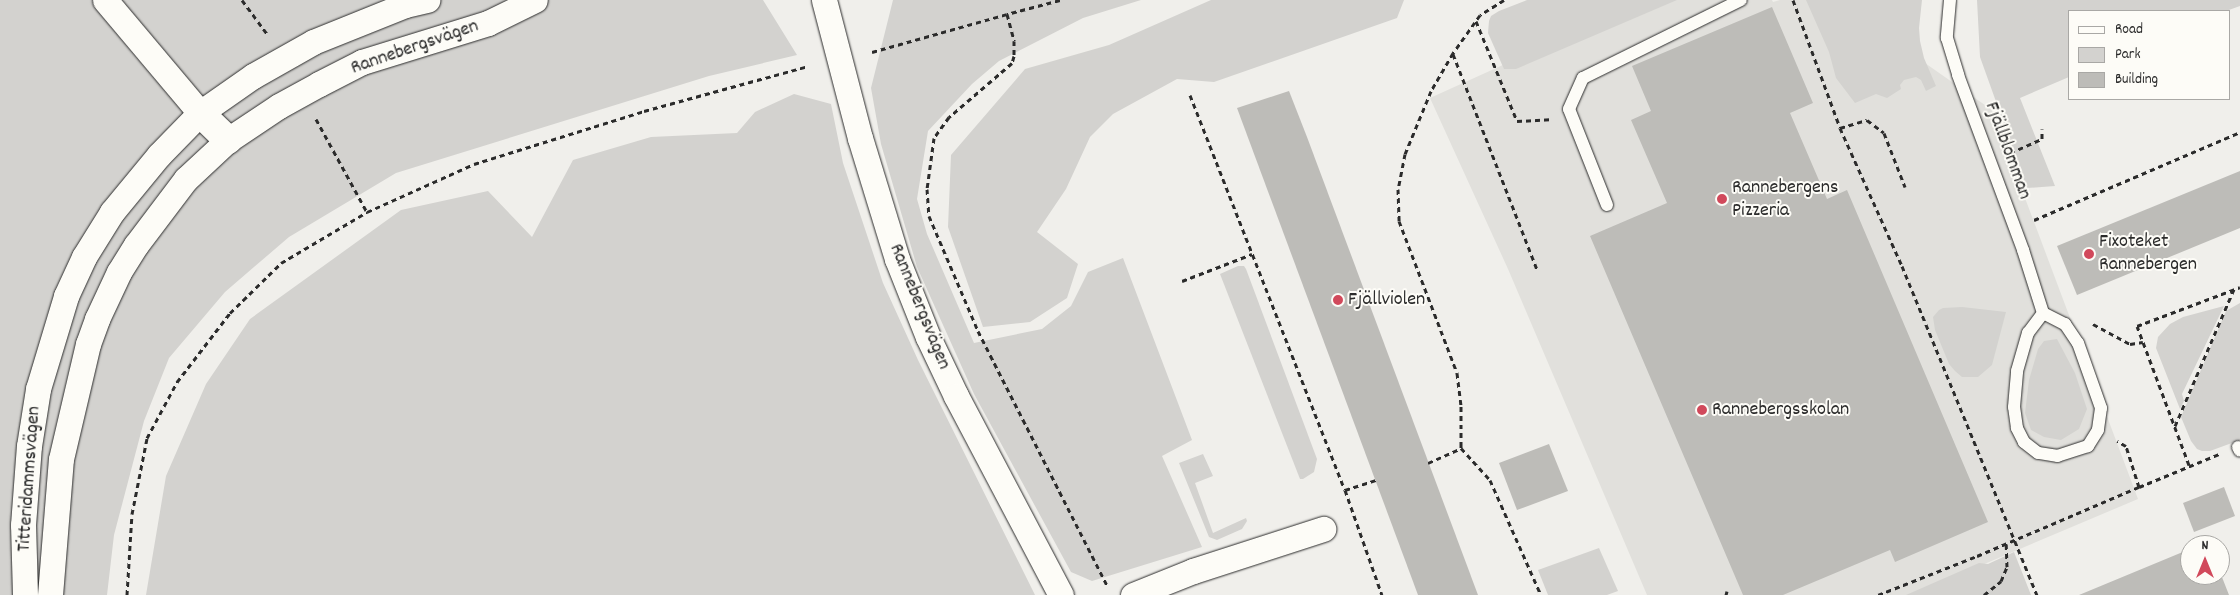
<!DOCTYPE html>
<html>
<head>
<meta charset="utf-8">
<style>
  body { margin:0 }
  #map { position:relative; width:2240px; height:595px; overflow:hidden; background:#f0efeb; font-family:Dekko,sans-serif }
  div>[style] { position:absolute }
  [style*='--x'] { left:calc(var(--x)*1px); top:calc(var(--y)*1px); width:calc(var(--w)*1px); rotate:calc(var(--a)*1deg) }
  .built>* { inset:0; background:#e1e0dc }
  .green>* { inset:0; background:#d3d2cf }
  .building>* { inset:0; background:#bdbcb8 }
  .path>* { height:3px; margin-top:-1.5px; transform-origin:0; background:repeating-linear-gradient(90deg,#2b2b2b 0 5px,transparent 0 9px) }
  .roads { filter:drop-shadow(0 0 1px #2b2b2b) drop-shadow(0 0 1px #2b2b2b) }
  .lane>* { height:12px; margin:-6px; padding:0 6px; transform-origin:6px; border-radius:6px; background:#fdfcf7 }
  .street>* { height:25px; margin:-12.5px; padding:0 12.5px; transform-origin:12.5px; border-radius:12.5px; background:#fdfcf7 }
  .secondary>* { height:28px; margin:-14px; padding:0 14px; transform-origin:14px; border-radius:14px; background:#fdfcf7 }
  .dots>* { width:14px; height:14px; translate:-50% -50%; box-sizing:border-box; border:2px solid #fdfcf7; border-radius:50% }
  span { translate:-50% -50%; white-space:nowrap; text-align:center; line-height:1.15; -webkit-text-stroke:4px #fdfcf7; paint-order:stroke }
  .street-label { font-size:20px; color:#2b2b2b }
  .poi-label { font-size:20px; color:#2b2b2b }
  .left { translate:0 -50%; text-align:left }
  .legend { position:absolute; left:2068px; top:10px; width:162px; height:90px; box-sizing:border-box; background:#fdfcf7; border:1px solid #a9a8a5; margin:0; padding:6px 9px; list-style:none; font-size:15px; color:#2b2b2b }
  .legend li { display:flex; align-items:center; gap:10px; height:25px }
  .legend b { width:25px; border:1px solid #a9a8a5 }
  .north { position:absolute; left:2180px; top:535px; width:50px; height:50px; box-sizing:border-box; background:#fdfcf7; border:1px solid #a9a8a5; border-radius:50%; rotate:0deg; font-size:14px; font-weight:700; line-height:20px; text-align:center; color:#2b2b2b }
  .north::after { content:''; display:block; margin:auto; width:18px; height:22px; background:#d1495b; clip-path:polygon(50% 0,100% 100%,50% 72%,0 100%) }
</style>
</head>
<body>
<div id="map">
  <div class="built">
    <i style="clip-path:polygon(1653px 0,1772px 0,1773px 2px,1780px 0,1835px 0,1992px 110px,2138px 499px,1911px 595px,1647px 595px,1508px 269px,1430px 98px,1580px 30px)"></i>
  </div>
  <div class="green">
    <i style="clip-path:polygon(0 0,763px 0,797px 55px,709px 76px,396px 173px,289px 237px,225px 292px,169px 358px,144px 421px,114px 535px,107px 595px,0 595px)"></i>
    <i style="clip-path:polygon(893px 0,1141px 0,1083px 18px,999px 61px,972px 84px,928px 131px,917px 199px,927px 234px,974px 343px,1042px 329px,1071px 306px,1088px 272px,1123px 258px,1192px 440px,1162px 456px,1202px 547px,1092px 581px,1071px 572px,974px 394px,917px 267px,881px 144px,871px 88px)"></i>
    <i style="clip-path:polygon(1211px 0,1404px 0,1397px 18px,1214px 82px,1177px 79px,1113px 114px,1090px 137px,1066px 189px,1037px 232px,1078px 264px,1067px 298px,1030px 322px,983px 327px,948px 227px,951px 155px,1025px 69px,1109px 45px)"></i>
    <i style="clip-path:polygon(1527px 0,1677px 0,1516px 69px,1504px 69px,1488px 33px,1489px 21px,1491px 16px,1499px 11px)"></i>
    <i style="clip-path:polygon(1806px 0,1922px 0,1919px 28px,1920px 41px,1924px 58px,1936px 86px,1926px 91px,1921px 80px,1916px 77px,1904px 80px,1900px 85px,1901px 89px,1887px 98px,1876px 94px,1855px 103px,1836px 78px,1829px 52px)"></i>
    <i style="clip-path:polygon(1977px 0,2240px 0,2240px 6px,2226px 11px,2069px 11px,2069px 77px,2020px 98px,2055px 186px,2027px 188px,1980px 57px)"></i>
    <i style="clip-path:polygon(794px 94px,831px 104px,843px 163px,883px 283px,918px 360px,1035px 595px,146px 595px,166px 476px,206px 384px,250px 319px,401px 210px,488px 191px,532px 237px,573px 160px,651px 137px,737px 133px,755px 112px)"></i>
    <i style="clip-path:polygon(1238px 266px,1244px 266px,1246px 269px,1317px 459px,1314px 472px,1303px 479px,1300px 479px,1220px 274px)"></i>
    <i style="clip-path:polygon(2240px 303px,2240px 440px,2210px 451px,2202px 451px,2197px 449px,2191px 441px,2181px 417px,2226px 311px)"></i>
    <i style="clip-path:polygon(2224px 306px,2182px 394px,2184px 401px,2180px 409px,2156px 348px,2158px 337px,2170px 324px,2183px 317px)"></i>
    <i style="clip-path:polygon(1962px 307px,2006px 312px,1992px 365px,1978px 377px,1962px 377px,1955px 371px,1949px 364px,1935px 330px,1933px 317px,1939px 310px,1943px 308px)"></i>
    <i style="clip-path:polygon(2057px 339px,2075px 373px,2087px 409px,2079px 429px,2061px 440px,2044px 437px,2031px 430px,2025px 413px,2029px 380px,2038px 349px,2044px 341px)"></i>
    <i style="clip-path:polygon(1203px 454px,1213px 476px,1195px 483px,1213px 533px,1246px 518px,1247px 521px,1242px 529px,1217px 540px,1209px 537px,1179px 463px)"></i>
    <i style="clip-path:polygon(1599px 548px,1618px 591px,1607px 595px,1548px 595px,1538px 570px)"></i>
    <i style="clip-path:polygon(2014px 552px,2031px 595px,1906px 595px,1979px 563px,1988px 564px)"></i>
  </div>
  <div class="building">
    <i style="clip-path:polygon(1772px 7px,1813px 103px,1790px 113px,1827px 199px,1847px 190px,1988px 522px,1895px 562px,1890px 550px,1783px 595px,1743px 595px,1590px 236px,1667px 203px,1631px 120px,1651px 111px,1632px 66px)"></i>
    <i style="clip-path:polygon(1289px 91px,1307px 137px,1478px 595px,1418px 595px,1237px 108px)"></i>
    <i style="clip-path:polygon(2240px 171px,2240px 228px,2077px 295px,2057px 246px)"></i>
    <i style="clip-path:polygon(1549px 444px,1568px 491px,1517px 510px,1499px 463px)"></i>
    <i style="clip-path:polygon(2224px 487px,2235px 516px,2194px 532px,2183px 503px)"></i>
    <i style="clip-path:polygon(2190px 549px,2190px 575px,2220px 575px,2220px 572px,2229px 595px,2079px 595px)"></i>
  </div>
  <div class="path">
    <i style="--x:242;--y:0;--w:44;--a:53.4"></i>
    <i style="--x:1060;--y:0;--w:55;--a:165.2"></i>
    <i style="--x:1007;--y:14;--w:28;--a:75"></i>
    <i style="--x:1014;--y:41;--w:15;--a:90"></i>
    <i style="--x:1014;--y:56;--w:7;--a:106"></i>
    <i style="--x:1012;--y:63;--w:83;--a:139.4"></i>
    <i style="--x:949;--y:117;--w:26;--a:126"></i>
    <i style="--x:934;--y:138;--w:51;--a:97.8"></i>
    <i style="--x:927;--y:189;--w:27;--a:86"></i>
    <i style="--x:929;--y:216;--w:125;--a:66.9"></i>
    <i style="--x:978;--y:331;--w:285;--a:63.1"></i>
    <i style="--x:1504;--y:0;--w:28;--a:148"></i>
    <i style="--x:1480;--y:15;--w:47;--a:125.4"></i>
    <i style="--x:1453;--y:53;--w:44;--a:120.1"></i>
    <i style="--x:1431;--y:91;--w:68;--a:112.4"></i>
    <i style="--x:1405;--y:154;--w:36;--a:101"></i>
    <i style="--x:1398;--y:189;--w:32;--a:88"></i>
    <i style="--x:1399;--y:221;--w:163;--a:69.1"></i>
    <i style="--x:1457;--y:373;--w:33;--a:83"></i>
    <i style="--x:1461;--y:406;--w:42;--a:90"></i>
    <i style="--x:1461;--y:448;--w:43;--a:47.8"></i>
    <i style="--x:1490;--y:480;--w:126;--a:66.1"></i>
    <i style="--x:1793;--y:0;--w:136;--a:69.8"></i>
    <i style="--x:1840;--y:128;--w:151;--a:65.8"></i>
    <i style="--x:1902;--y:266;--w:356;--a:67.7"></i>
    <i style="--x:1476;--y:21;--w:108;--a:67.7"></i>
    <i style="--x:1517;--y:121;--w:33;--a:-3"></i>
    <i style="--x:872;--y:52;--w:140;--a:-15.7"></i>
    <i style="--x:1453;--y:54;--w:232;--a:68.7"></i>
    <i style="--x:1190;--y:95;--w:424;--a:68.6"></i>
    <i style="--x:1345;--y:490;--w:111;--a:70.6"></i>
    <i style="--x:316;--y:119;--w:106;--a:61.3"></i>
    <i style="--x:1840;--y:128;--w:28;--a:-17"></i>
    <i style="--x:1867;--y:120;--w:21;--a:37"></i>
    <i style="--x:1884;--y:133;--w:58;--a:68.7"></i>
    <i style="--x:2010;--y:153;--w:35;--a:-24"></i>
    <i style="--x:2042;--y:139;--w:10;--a:-90"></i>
    <i style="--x:2034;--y:220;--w:224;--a:-23.1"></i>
    <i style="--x:1182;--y:281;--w:75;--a:-21.1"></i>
    <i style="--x:2093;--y:324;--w:42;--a:28.4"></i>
    <i style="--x:2130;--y:344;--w:13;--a:-9"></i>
    <i style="--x:2175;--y:426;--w:149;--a:-66.7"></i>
    <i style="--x:1428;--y:463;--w:36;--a:-24"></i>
    <i style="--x:2189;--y:465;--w:148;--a:-110.5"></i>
    <i style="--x:2137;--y:326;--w:110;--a:-20.7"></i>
    <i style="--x:2139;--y:487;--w:87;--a:-22.4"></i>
    <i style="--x:1345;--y:490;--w:33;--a:-18"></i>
    <i style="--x:127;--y:595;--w:81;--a:-86.5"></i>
    <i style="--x:132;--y:514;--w:77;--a:-78.8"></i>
    <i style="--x:147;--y:438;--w:64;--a:-61.8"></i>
    <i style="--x:177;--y:382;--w:87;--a:-52.5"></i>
    <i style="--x:230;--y:313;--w:71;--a:-44.4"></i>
    <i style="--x:281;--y:263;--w:100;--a:-30.7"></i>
    <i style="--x:367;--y:212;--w:117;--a:-24.2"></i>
    <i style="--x:474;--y:164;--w:178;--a:-17.3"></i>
    <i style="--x:644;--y:111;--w:170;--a:-15.3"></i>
    <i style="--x:1726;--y:595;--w:4;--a:-76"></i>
    <i style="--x:1878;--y:595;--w:106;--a:-21.5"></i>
    <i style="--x:1977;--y:556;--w:176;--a:-23.1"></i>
    <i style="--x:2139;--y:487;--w:43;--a:-107.6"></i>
    <i style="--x:2126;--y:446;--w:10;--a:-151"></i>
    <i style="--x:1984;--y:595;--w:22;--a:-39"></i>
    <i style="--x:2001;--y:581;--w:15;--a:-67"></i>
    <i style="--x:2007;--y:567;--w:23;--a:-92"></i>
  </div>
  <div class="roads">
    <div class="lane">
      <i style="--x:1950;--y:0;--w:38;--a:95"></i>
      <i style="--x:1947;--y:38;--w:39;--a:73"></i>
      <i style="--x:1958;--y:75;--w:187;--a:69.6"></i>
      <i style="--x:2023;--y:250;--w:66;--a:72.4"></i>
      <i style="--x:2043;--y:313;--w:25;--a:27"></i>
      <i style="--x:2065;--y:324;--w:23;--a:56"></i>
      <i style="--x:2078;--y:343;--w:69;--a:70.5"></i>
      <i style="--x:2101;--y:408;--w:22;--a:98"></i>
      <i style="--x:2098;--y:430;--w:19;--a:122"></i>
      <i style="--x:2088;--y:446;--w:32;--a:162"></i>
      <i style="--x:2058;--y:456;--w:20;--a:-171"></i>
      <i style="--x:2038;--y:453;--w:18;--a:-142"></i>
      <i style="--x:2024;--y:442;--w:16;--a:-117"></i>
      <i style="--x:2017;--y:428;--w:21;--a:-98"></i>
      <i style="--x:2014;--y:407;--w:36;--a:-85"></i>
      <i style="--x:2017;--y:371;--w:40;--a:-74"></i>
      <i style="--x:2028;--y:333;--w:25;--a:-53"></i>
      <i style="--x:1607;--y:205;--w:103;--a:-111.6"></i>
      <i style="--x:1569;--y:109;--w:34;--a:-66"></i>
      <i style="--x:1583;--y:78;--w:176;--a:-26.3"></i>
      <i style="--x:2238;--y:447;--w:4;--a:63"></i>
    </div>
    <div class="street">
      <i style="--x:105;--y:0;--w:148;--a:49.9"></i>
      <i style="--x:824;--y:0;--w:143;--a:75.4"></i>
      <i style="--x:860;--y:138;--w:127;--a:73"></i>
      <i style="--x:897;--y:259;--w:84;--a:68.3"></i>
      <i style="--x:928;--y:337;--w:65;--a:64.6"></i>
      <i style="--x:956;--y:396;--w:225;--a:62.2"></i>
      <i style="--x:25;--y:595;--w:70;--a:-91.6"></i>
      <i style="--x:23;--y:525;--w:79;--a:-85.7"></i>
      <i style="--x:29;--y:446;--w:58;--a:-81"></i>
      <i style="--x:38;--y:389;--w:97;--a:-73.2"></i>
      <i style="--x:66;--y:296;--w:43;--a:-65.2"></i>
      <i style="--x:84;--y:257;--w:53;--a:-58.1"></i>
      <i style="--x:112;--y:212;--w:74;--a:-50.5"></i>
      <i style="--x:159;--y:155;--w:59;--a:-45.7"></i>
      <i style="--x:200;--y:113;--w:65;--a:-34.9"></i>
      <i style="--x:253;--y:76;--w:69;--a:-29.5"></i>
      <i style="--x:313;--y:42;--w:99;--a:-21.9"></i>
      <i style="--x:405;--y:5;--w:23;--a:-13"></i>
      <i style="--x:50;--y:595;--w:136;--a:-85.4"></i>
      <i style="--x:61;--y:459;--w:118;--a:-76.8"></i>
      <i style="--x:88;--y:344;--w:27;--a:-70"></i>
      <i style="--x:97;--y:319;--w:52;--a:-64.9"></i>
      <i style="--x:119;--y:272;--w:32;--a:-58"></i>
      <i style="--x:136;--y:245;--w:83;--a:-52.9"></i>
      <i style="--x:186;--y:179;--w:57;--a:-42.9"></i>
      <i style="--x:228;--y:140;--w:61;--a:-33.7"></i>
      <i style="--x:279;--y:106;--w:46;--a:-28.8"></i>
      <i style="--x:319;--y:84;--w:48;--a:-27.1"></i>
      <i style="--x:362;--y:62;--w:132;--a:-17.2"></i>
      <i style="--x:488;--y:23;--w:52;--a:-26.1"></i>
      <i style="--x:1133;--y:595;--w:65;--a:-21.8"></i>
      <i style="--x:1193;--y:571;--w:137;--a:-17.9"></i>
    </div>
    <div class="secondary">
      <i style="--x:200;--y:113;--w:39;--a:44"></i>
    </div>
  </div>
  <div class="dots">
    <i style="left:1722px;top:199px;background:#d1495b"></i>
    <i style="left:2089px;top:254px;background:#d1495b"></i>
    <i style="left:1338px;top:300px;background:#d1495b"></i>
    <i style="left:1702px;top:410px;background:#d1495b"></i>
  </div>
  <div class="street-label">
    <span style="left:415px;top:48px;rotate:-19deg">Rannebergsvägen</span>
    <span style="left:2007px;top:151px;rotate:70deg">Fjällblomman</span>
    <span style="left:919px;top:307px;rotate:68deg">Rannebergsvägen</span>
    <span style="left:30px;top:479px;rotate:-86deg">Titteridammsvägen</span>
  </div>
  <div class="poi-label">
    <span class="left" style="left:1732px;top:200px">Rannebergens<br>Pizzeria</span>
    <span class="left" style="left:2099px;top:254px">Fixoteket<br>Rannebergen</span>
    <span class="left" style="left:1348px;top:300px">Fjällviolen</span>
    <span class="left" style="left:1712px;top:410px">Rannebergsskolan</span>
  </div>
  <ul class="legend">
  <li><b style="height:6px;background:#fdfcf7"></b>Road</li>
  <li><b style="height:14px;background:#d3d2cf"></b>Park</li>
  <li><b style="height:14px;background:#bdbcb8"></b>Building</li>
  </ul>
  <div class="north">N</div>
</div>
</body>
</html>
